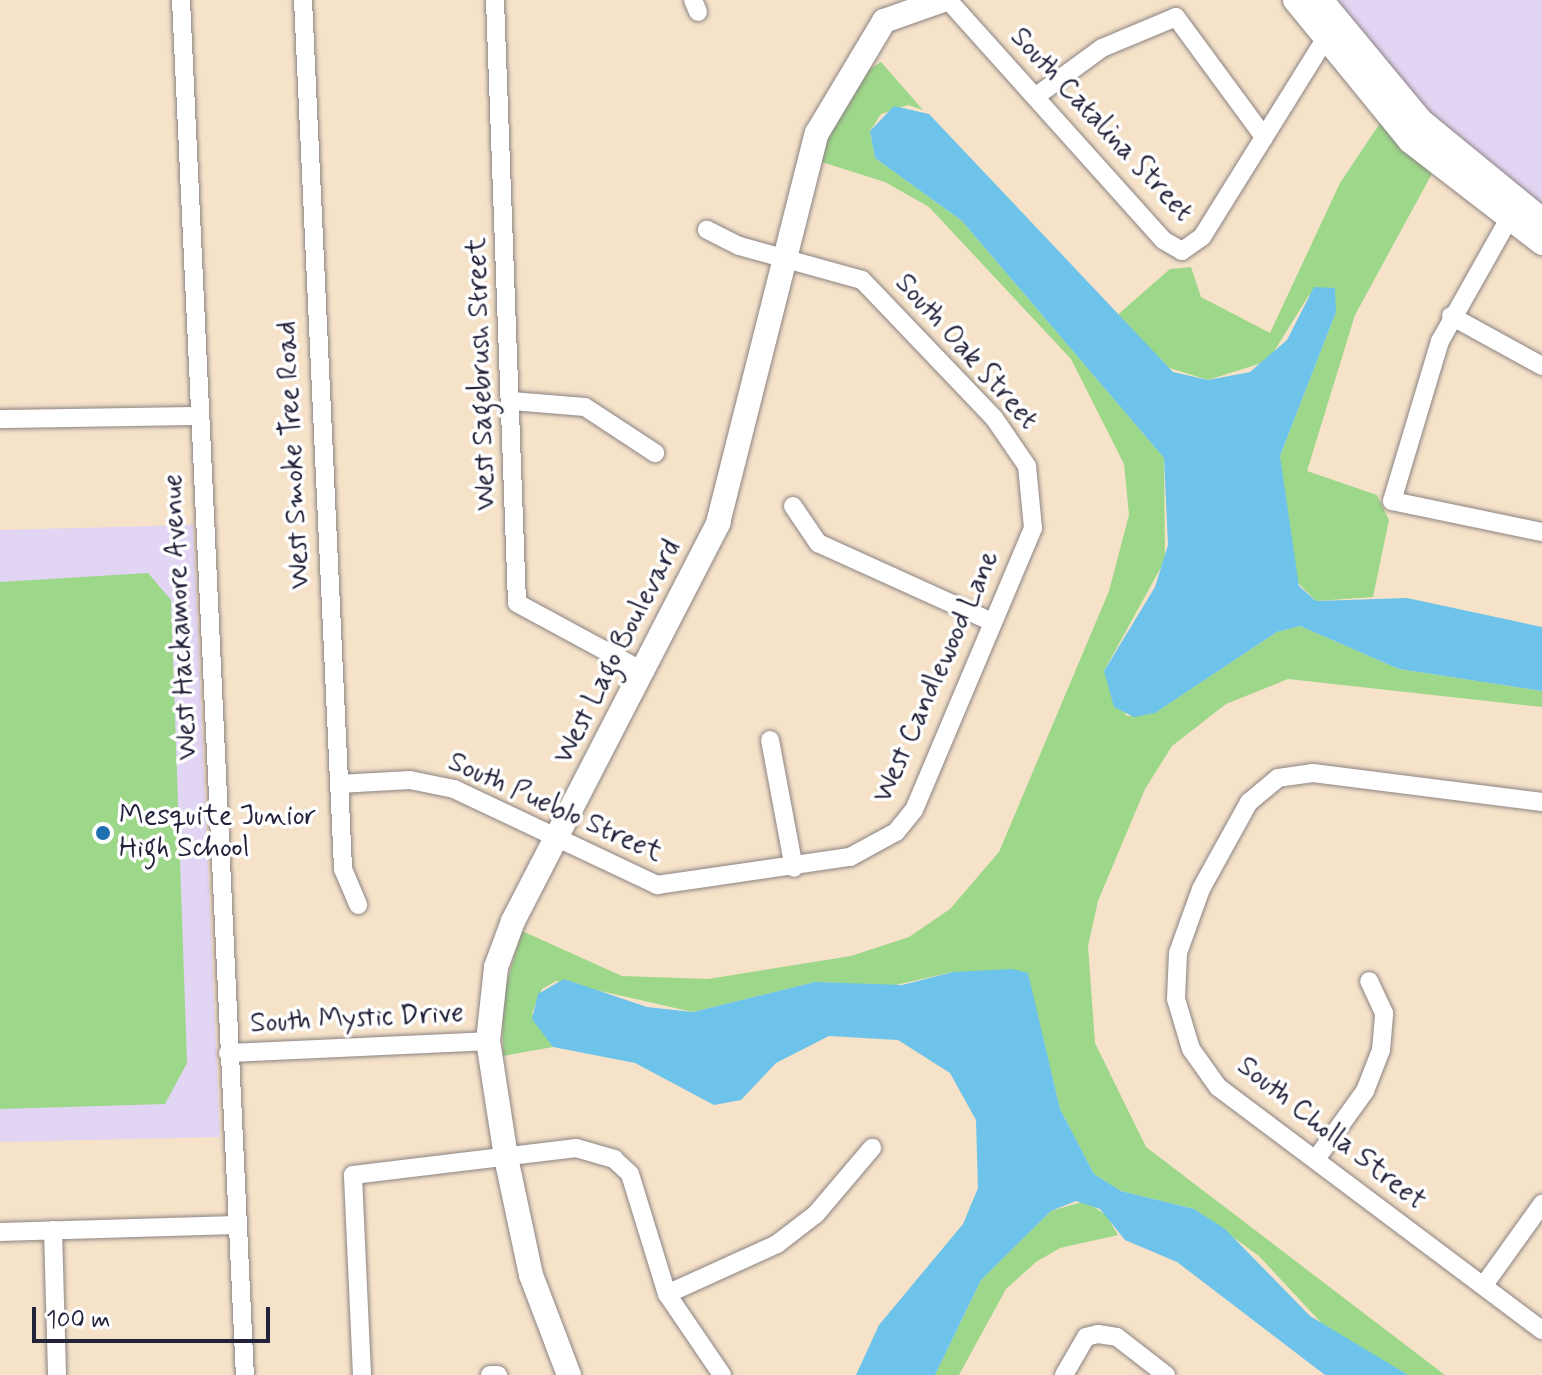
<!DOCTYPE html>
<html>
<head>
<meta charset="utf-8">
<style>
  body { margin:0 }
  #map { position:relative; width:1542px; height:1375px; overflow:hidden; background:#f5e2c9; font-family:Mynerve,sans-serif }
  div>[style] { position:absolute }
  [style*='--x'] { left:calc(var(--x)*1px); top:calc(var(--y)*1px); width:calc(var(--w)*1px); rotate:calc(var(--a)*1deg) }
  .built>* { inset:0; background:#e2d4f3 }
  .green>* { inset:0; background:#9dd78a }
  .water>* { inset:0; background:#6dc3ea }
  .roads { filter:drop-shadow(0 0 2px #8c8282) drop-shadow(0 0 2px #8c8282) }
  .minor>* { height:18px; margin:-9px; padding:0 9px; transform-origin:9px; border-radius:9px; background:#fff }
  .tertiary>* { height:24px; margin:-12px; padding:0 12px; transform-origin:12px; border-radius:12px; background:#fff }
  .dots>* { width:22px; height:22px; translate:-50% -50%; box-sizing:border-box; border:4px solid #fff; border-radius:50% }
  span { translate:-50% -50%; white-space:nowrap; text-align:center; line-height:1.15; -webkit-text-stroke:7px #fff; paint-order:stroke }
  .street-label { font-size:28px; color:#22223b }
  .poi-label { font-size:28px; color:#22223b }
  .left { translate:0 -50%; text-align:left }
  .scale { position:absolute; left:32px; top:1307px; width:238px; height:36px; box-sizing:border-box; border:4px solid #22223b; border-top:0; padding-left:10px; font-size:24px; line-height:28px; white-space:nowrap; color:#22223b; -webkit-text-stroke:6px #fff; paint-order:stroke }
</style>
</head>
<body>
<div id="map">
  <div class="built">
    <i style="clip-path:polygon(1329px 0,1542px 0,1542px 212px,1457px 144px)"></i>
    <i style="clip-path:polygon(193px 525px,220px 1137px,0 1142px,0 530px)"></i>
  </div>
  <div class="green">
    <i style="clip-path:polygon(881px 62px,923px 110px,908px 105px,881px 114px,870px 131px,875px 158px,962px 221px,1164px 458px,1165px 560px,1104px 671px,1127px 716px,1155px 713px,1277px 632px,1300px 626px,1399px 669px,1542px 691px,1542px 707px,1288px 679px,1226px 704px,1172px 746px,1145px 789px,1098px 901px,1088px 946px,1095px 1043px,1146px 1147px,1445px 1375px,1408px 1375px,1327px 1329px,1259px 1256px,1194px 1209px,1121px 1191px,1094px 1174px,1060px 1109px,1027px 973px,953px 972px,891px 986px,815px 982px,693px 1012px,556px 981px,542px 989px,532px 1013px,553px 1047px,503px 1056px,502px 998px,522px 931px,622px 976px,708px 979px,851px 956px,909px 937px,950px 909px,999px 852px,1109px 591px,1129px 515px,1124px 464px,1071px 359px,929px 207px,885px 182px,806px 157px,844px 85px)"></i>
    <i style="clip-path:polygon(1382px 120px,1434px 170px,1355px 315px,1307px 471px,1377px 495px,1389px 520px,1373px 597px,1316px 601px,1296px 581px,1280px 456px,1336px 312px,1309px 295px,1268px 361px,1208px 380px,1163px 366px,1115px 317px,1170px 269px,1191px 267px,1201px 297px,1270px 333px,1340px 183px)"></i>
    <i style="clip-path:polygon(148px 573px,171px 600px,187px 1063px,165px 1104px,0 1109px,0 582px)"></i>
    <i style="clip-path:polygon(1085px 1201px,1106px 1215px,1118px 1235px,1060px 1248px,1036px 1262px,1006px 1289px,959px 1375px,935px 1375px,981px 1280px,1051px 1211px)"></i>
  </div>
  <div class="water">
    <i style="clip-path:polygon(894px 106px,929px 114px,1173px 372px,1208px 380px,1250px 372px,1287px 340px,1314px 287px,1335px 288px,1336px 312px,1280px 456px,1299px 586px,1316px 601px,1407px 598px,1542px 627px,1542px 691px,1399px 669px,1300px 626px,1277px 632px,1155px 713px,1134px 717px,1114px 707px,1104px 671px,1155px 587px,1168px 545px,1164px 458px,962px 221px,875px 158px,870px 131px)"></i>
    <i style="clip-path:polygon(1012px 969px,1028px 973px,1060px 1109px,1094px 1174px,1121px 1191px,1194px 1209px,1225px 1229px,1310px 1316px,1408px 1375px,1325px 1375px,1177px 1262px,1125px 1240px,1100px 1209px,1076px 1201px,1051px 1211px,981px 1280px,935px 1375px,856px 1375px,879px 1325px,963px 1224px,978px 1188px,976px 1120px,950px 1073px,898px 1040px,829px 1036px,776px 1063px,741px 1100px,714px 1105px,635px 1063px,553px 1047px,532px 1019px,538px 994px,564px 979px,647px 1007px,693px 1012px,815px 982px,902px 985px,953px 972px)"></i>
  </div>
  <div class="roads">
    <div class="minor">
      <i style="--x:181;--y:0;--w:1376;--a:87.34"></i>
      <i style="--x:303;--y:0;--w:870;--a:87.36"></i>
      <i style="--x:343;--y:869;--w:39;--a:67"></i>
      <i style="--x:495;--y:0;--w:603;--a:87.91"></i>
      <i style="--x:517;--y:603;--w:143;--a:28.4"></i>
      <i style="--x:693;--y:0;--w:13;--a:67"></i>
      <i style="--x:948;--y:0;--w:322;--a:48.1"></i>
      <i style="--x:1163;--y:240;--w:22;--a:30"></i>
      <i style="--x:1182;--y:251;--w:24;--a:-35"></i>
      <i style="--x:1202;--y:237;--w:244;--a:-58.1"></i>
      <i style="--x:1035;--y:97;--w:83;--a:-36.2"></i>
      <i style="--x:1102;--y:48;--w:80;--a:-22.7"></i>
      <i style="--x:1176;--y:17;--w:149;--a:53.7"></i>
      <i style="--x:1515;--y:208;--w:153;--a:119.4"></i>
      <i style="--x:1440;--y:341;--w:167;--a:106.7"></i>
      <i style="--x:1392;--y:501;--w:153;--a:11.7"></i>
      <i style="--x:1451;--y:316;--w:104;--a:28.8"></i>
      <i style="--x:512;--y:401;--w:73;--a:4.7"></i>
      <i style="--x:585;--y:407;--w:84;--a:33.3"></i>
      <i style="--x:0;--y:419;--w:200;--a:-0.9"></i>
      <i style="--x:793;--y:506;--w:45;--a:56"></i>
      <i style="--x:818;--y:543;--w:191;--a:24.4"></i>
      <i style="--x:770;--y:740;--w:130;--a:79.4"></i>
      <i style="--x:339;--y:784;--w:71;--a:-3.2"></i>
      <i style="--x:410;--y:780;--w:45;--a:11.6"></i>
      <i style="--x:454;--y:789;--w:225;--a:25.3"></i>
      <i style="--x:657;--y:885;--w:195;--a:-8.3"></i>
      <i style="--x:850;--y:857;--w:52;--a:-28.5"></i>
      <i style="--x:896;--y:832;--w:28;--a:-51"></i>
      <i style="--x:914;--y:810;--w:306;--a:-67.1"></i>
      <i style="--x:1033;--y:528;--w:62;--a:-95.5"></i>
      <i style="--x:1027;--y:466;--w:58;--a:-124.5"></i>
      <i style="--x:994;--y:418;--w:191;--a:-133.7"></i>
      <i style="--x:862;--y:280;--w:128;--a:-164.5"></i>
      <i style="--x:739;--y:246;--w:36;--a:-153"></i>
      <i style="--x:1542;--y:802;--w:231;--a:-172.8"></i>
      <i style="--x:1313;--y:773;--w:35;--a:172"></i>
      <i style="--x:1278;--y:778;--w:38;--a:140"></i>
      <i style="--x:1249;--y:802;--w:99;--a:118.9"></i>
      <i style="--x:1201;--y:889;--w:68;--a:109.8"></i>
      <i style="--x:1178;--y:953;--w:46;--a:92.5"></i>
      <i style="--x:1176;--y:999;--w:52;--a:73.3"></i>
      <i style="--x:1191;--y:1049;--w:47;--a:54.6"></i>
      <i style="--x:1218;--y:1087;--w:405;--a:36.9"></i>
      <i style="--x:228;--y:1053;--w:260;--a:-2.6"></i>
      <i style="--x:1316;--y:1159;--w:84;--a:-54.2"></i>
      <i style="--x:1365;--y:1091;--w:44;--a:-68.7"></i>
      <i style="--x:1381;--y:1050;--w:37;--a:-85"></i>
      <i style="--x:1384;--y:1013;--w:35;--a:-115"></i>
      <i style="--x:53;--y:1230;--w:145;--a:88.4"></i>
      <i style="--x:0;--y:1232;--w:236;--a:-1.7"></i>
      <i style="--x:1484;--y:1285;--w:100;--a:-54.4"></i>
      <i style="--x:667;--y:1294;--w:121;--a:-24.4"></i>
      <i style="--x:777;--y:1244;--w:49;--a:-37.6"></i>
      <i style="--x:816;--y:1214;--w:87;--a:-49.7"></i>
      <i style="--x:362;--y:1375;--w:200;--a:-92.6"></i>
      <i style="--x:353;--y:1175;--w:225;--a:-6.9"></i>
      <i style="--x:576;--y:1148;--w:40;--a:16"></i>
      <i style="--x:614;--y:1159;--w:22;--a:43"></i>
      <i style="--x:630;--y:1174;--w:126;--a:72.9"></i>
      <i style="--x:667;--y:1294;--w:98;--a:55.8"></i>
      <i style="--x:490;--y:1375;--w:8;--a:0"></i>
      <i style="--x:1064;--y:1375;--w:44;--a:-59.9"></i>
      <i style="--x:1086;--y:1337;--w:12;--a:-14"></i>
      <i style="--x:1098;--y:1334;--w:19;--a:9"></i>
      <i style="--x:1117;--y:1337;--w:62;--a:37.8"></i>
    </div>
    <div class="tertiary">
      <i style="--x:1295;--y:0;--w:182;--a:50.8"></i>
      <i style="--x:1410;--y:141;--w:167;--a:37.7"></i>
      <i style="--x:1321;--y:0;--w:157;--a:50.4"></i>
      <i style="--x:1421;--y:121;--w:156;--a:39.3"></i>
      <i style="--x:569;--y:1375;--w:107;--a:-110.8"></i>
      <i style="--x:531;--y:1275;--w:121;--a:-102"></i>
      <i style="--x:506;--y:1157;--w:117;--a:-98.8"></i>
      <i style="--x:488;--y:1041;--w:74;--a:-83.8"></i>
      <i style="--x:496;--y:967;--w:49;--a:-69.7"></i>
      <i style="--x:513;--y:921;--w:448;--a:-62.7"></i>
      <i style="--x:718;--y:523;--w:402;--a:-75.8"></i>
      <i style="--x:817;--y:133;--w:131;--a:-59.1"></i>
      <i style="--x:884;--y:21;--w:63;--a:-19.6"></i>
    </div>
  </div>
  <div class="dots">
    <i style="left:103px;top:833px;background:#1f6fb2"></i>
  </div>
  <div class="street-label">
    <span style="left:1101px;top:125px;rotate:47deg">South Catalina Street</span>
    <span style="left:966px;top:352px;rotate:48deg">South Oak Street</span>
    <span style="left:482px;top:374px;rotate:-92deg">West Sagebrush Street</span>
    <span style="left:294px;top:455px;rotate:-93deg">West Smoke Tree Road</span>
    <span style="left:181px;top:617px;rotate:-93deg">West Hackamore Avenue</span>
    <span style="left:618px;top:652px;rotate:-63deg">West Lago Boulevard</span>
    <span style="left:937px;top:677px;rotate:-66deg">West Candlewood Lane</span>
    <span style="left:555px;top:808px;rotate:24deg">South Pueblo Street</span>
    <span style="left:357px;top:1019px;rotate:-3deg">South Mystic Drive</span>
    <span style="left:1331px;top:1134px;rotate:38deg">South Cholla Street</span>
  </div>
  <div class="poi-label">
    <span class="left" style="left:119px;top:833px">Mesquite Junior<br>High School</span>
  </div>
  <div class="scale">100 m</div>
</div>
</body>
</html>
